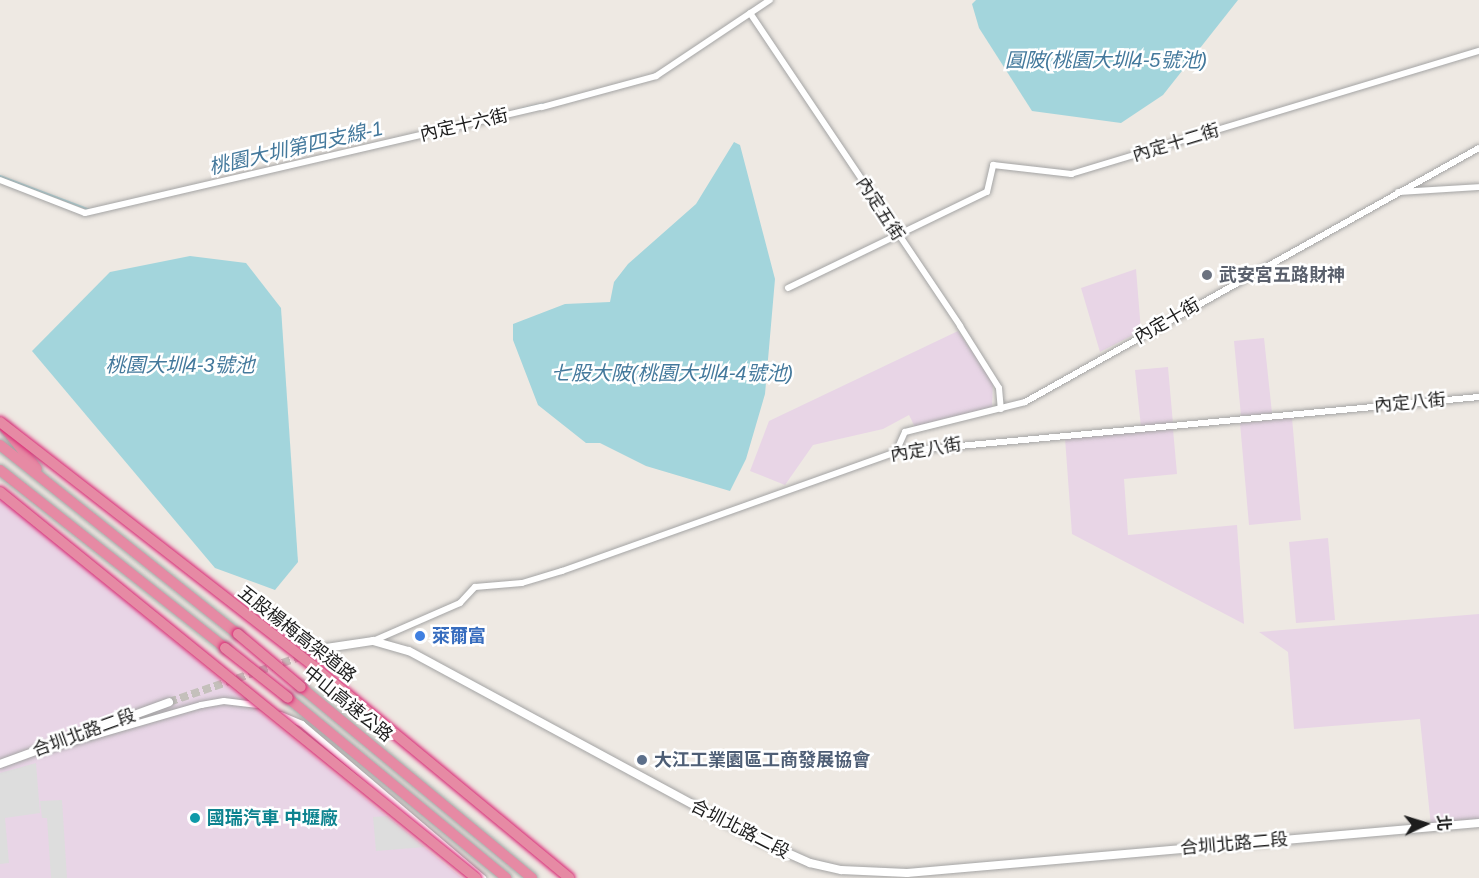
<!DOCTYPE html>
<html>
<head>
<meta charset="utf-8">
<style>
  body { margin:0 }
  #map { position:relative; width:1479px; height:878px; overflow:hidden; background:#eee9e3; font-family:Arial,"Noto Sans TC",sans-serif }
  div>[style] { position:absolute }
  [style*='--x'] { left:calc(var(--x)*1px); top:calc(var(--y)*1px); width:calc(var(--w)*1px); rotate:calc(var(--a)*1deg) }
  .industrial>* { inset:0; background:#e8d5e6 }
  .parking>* { inset:0; background:#ddd }
  .water>* { inset:0; background:#a3d5dc }
  .stream>* { height:2px; margin:-1px; padding:0 1px; transform-origin:1px; border-radius:1px; background:#a3d5dc }
  .tertiary-tunnel>* { height:8px; margin-top:-4px; transform-origin:0; background:repeating-linear-gradient(90deg,#c4c0bb 0 8px,transparent 0 12px) }
  .roads { filter:drop-shadow(0 0 2px #a4a4a4) drop-shadow(0 0 2px #a4a4a4) }
  .minor>* { height:6px; margin:-3px; padding:0 3px; transform-origin:3px; border-radius:3px; background:#fff }
  .tertiary>* { height:8px; margin:-4px; padding:0 4px; transform-origin:4px; border-radius:4px; background:#fff }
  .motorway>* { height:10px; margin:-5px; padding:0 5px; transform-origin:5px; border-radius:5px; background:#e68aa4 }
  .bridges { filter:drop-shadow(0 0 2px #d82473) drop-shadow(0 0 2px #d82473) }
  .motorway-bridge>* { height:10px; margin:-5px; padding:0 5px; transform-origin:5px; border-radius:5px; background:#e68aa4 }
  .dots>* { width:16px; height:16px; translate:-50% -50%; box-sizing:border-box; border:3px solid #fff; border-radius:50% }
  span { translate:-50% -50%; white-space:nowrap; text-align:center; line-height:1.15; -webkit-text-stroke:5px #fff; paint-order:stroke }
  .street-label { font-size:18px; color:#1d1d1d }
  .worship-label { font-size:18px; color:#5b616d; font-weight:700 }
  .left { translate:0 -50%; text-align:left }
  .shop-label { font-size:18px; color:#366cbe; font-weight:700 }
  .service-label { font-size:18px; color:#4e5e75; font-weight:700 }
  .culture-label { font-size:18px; color:#0d838f; font-weight:700 }
  .water-label { font-size:20px; color:#44799c; font-style:italic }
  .north { position:absolute; left:1395px; top:794px; width:60px; height:60px; -webkit-text-stroke:4px #fff; paint-order:stroke; rotate:86deg; font-size:16px; font-weight:700; line-height:24px; text-align:center; color:#1d1d1d }
  .north::after { content:''; display:block; margin:auto; width:21px; height:27px; background:#1d1d1d; clip-path:polygon(50% 0,100% 100%,50% 72%,0 100%) }
</style>
</head>
<body>
<div id="map">
  <div class="industrial">
    <i style="clip-path:polygon(1136px 269px,1141px 331px,1100px 352px,1081px 288px)"></i>
    <i style="clip-path:polygon(958px 331px,993px 382px,992px 409px,915px 427px,909px 415px,883px 429px,813px 445px,785px 485px,750px 471px,769px 421px)"></i>
    <i style="clip-path:polygon(1264px 338px,1272px 413px,1241px 416px,1234px 341px)"></i>
    <i style="clip-path:polygon(1168px 367px,1173px 424px,1141px 427px,1135px 370px)"></i>
    <i style="clip-path:polygon(1292px 418px,1301px 520px,1249px 525px,1240px 423px)"></i>
    <i style="clip-path:polygon(1173px 429px,1177px 474px,1124px 479px,1128px 535px,1237px 525px,1244px 624px,1072px 534px,1065px 438px)"></i>
    <i style="clip-path:polygon(0 498px,210px 671px,462px 878px,0 878px)"></i>
    <i style="clip-path:polygon(1328px 538px,1335px 620px,1296px 623px,1289px 542px)"></i>
    <i style="clip-path:polygon(1479px 614px,1479px 821px,1431px 826px,1420px 719px,1294px 729px,1288px 652px,1259px 632px)"></i>
  </div>
  <div class="parking">
    <i style="clip-path:polygon(36px 763px,40px 813px,5px 818px,9px 863px,0 864px,0 773px)"></i>
    <i style="clip-path:polygon(62px 800px,67px 878px,51px 878px,47px 818px,42px 818px,40px 801px)"></i>
    <i style="clip-path:polygon(387px 816px,425px 847px,376px 851px,373px 817px)"></i>
  </div>
  <div class="water">
    <i style="clip-path:polygon(976px 0,1238px 0,1163px 95px,1121px 123px,1032px 111px,979px 28px,972px 4px)"></i>
    <i style="clip-path:polygon(734px 142px,740px 145px,775px 279px,765px 394px,746px 459px,730px 491px,646px 466px,600px 443px,586px 443px,538px 405px,513px 340px,513px 324px,565px 304px,610px 302px,614px 282px,628px 264px,696px 204px)"></i>
    <i style="clip-path:polygon(190px 256px,246px 263px,281px 308px,298px 562px,275px 590px,215px 568px,32px 351px,110px 272px)"></i>
  </div>
  <div class="stream">
    <i style="--x:522;--y:109;--w:22;--a:-13"></i>
    <i style="--x:0;--y:176;--w:96;--a:20.7"></i>
  </div>
  <div class="tertiary-tunnel">
    <i style="--x:169;--y:702;--w:166;--a:-19"></i>
  </div>
  <div class="roads">
    <div class="minor">
      <i style="--x:750;--y:13;--w:377;--a:56.1"></i>
      <i style="--x:960;--y:326;--w:73;--a:57.8"></i>
      <i style="--x:999;--y:388;--w:21;--a:85"></i>
      <i style="--x:0;--y:180;--w:91;--a:21.2"></i>
      <i style="--x:85;--y:213;--w:469;--a:-13.1"></i>
      <i style="--x:542;--y:107;--w:118;--a:-15.2"></i>
      <i style="--x:656;--y:76;--w:137;--a:-33.7"></i>
      <i style="--x:1398;--y:192;--w:81;--a:-3.5"></i>
      <i style="--x:788;--y:288;--w:221;--a:-25.8"></i>
      <i style="--x:987;--y:192;--w:28;--a:-77"></i>
      <i style="--x:993;--y:165;--w:79;--a:6.6"></i>
      <i style="--x:1071;--y:174;--w:426;--a:-16.8"></i>
      <i style="--x:896;--y:452;--w:22;--a:-66"></i>
      <i style="--x:905;--y:432;--w:124;--a:-14"></i>
      <i style="--x:1025;--y:402;--w:520;--a:-29.23"></i>
      <i style="--x:373;--y:641;--w:95;--a:-23.6"></i>
      <i style="--x:460;--y:603;--w:22;--a:-47"></i>
      <i style="--x:475;--y:587;--w:47;--a:-4.9"></i>
      <i style="--x:522;--y:583;--w:42;--a:-16.7"></i>
      <i style="--x:562;--y:571;--w:355;--a:-19.6"></i>
      <i style="--x:896;--y:452;--w:586;--a:-5.39"></i>
      <i style="--x:281;--y:715;--w:23;--a:23"></i>
      <i style="--x:302;--y:724;--w:238;--a:40.4"></i>
      <i style="--x:42;--y:751;--w:166;--a:-16.1"></i>
      <i style="--x:201;--y:705;--w:23;--a:-10"></i>
      <i style="--x:224;--y:701;--w:34;--a:7"></i>
    </div>
    <div class="tertiary">
      <i style="--x:326;--y:648;--w:48;--a:-8.5"></i>
      <i style="--x:373;--y:641;--w:37;--a:16"></i>
      <i style="--x:409;--y:651;--w:395;--a:28.4"></i>
      <i style="--x:756;--y:839;--w:59;--a:24"></i>
      <i style="--x:810;--y:863;--w:32;--a:13"></i>
      <i style="--x:841;--y:870;--w:66;--a:2.6"></i>
      <i style="--x:907;--y:873;--w:574;--a:-5"></i>
      <i style="--x:0;--y:764;--w:180;--a:-20.1"></i>
    </div>
    <div class="motorway">
      <i style="--x:4;--y:427;--w:53;--a:51.8"></i>
      <i style="--x:0;--y:445;--w:304;--a:38.5"></i>
      <i style="--x:0;--y:470;--w:287;--a:38.3"></i>
      <i style="--x:301;--y:687;--w:300;--a:39.6"></i>
      <i style="--x:288;--y:698;--w:283;--a:39.5"></i>
    </div>
  </div>
  <div class="bridges">
    <div class="motorway-bridge">
      <i style="--x:0;--y:422;--w:403;--a:37.9"></i>
      <i style="--x:318;--y:670;--w:326;--a:39.6"></i>
      <i style="--x:0;--y:492;--w:613;--a:39.04"></i>
      <i style="--x:238;--y:634;--w:82;--a:40.1"></i>
      <i style="--x:225;--y:648;--w:80;--a:38.4"></i>
    </div>
  </div>
  <div class="dots">
    <i style="left:1207px;top:275px;background:#6b7280"></i>
    <i style="left:420px;top:636px;background:#3f7fe0"></i>
    <i style="left:642px;top:760px;background:#5c6f8a"></i>
    <i style="left:195px;top:818px;background:#0f9aa8"></i>
  </div>
  <div class="street-label">
    <span style="left:464px;top:125px;rotate:-13deg">內定十六街</span>
    <span style="left:1176px;top:143px;rotate:-17deg">內定十二街</span>
    <span style="left:880px;top:209px;rotate:57deg">內定五街</span>
    <span style="left:1167px;top:321px;rotate:-30deg">內定十街</span>
    <span style="left:1410px;top:403px;rotate:-5deg">內定八街</span>
    <span style="left:926px;top:450px;rotate:-9deg">內定八街</span>
    <span style="left:297px;top:634px;rotate:38deg">五股楊梅高架道路</span>
    <span style="left:348px;top:704px;rotate:39deg">中山高速公路</span>
    <span style="left:84px;top:733px;rotate:-20deg">合圳北路二段</span>
    <span style="left:740px;top:829px;rotate:27deg">合圳北路二段</span>
    <span style="left:1234px;top:844px;rotate:-5deg">合圳北路二段</span>
  </div>
  <div class="worship-label">
    <span class="left" style="left:1219px;top:275px">武安宮五路財神</span>
  </div>
  <div class="shop-label">
    <span class="left" style="left:432px;top:636px">萊爾富</span>
  </div>
  <div class="service-label">
    <span class="left" style="left:654px;top:760px">大江工業園區工商發展協會</span>
  </div>
  <div class="culture-label">
    <span class="left" style="left:207px;top:818px">國瑞汽車 中壢廠</span>
  </div>
  <div class="water-label">
    <span style="left:1106px;top:60px">圓陂(桃園大圳4-5號池)</span>
    <span style="left:296px;top:148px;rotate:-13deg">桃園大圳第四支線-1</span>
    <span style="left:180px;top:365px">桃園大圳4-3號池</span>
    <span style="left:672px;top:373px">七股大陂(桃園大圳4-4號池)</span>
  </div>
  <div class="north">北</div>
</div>
</body>
</html>
